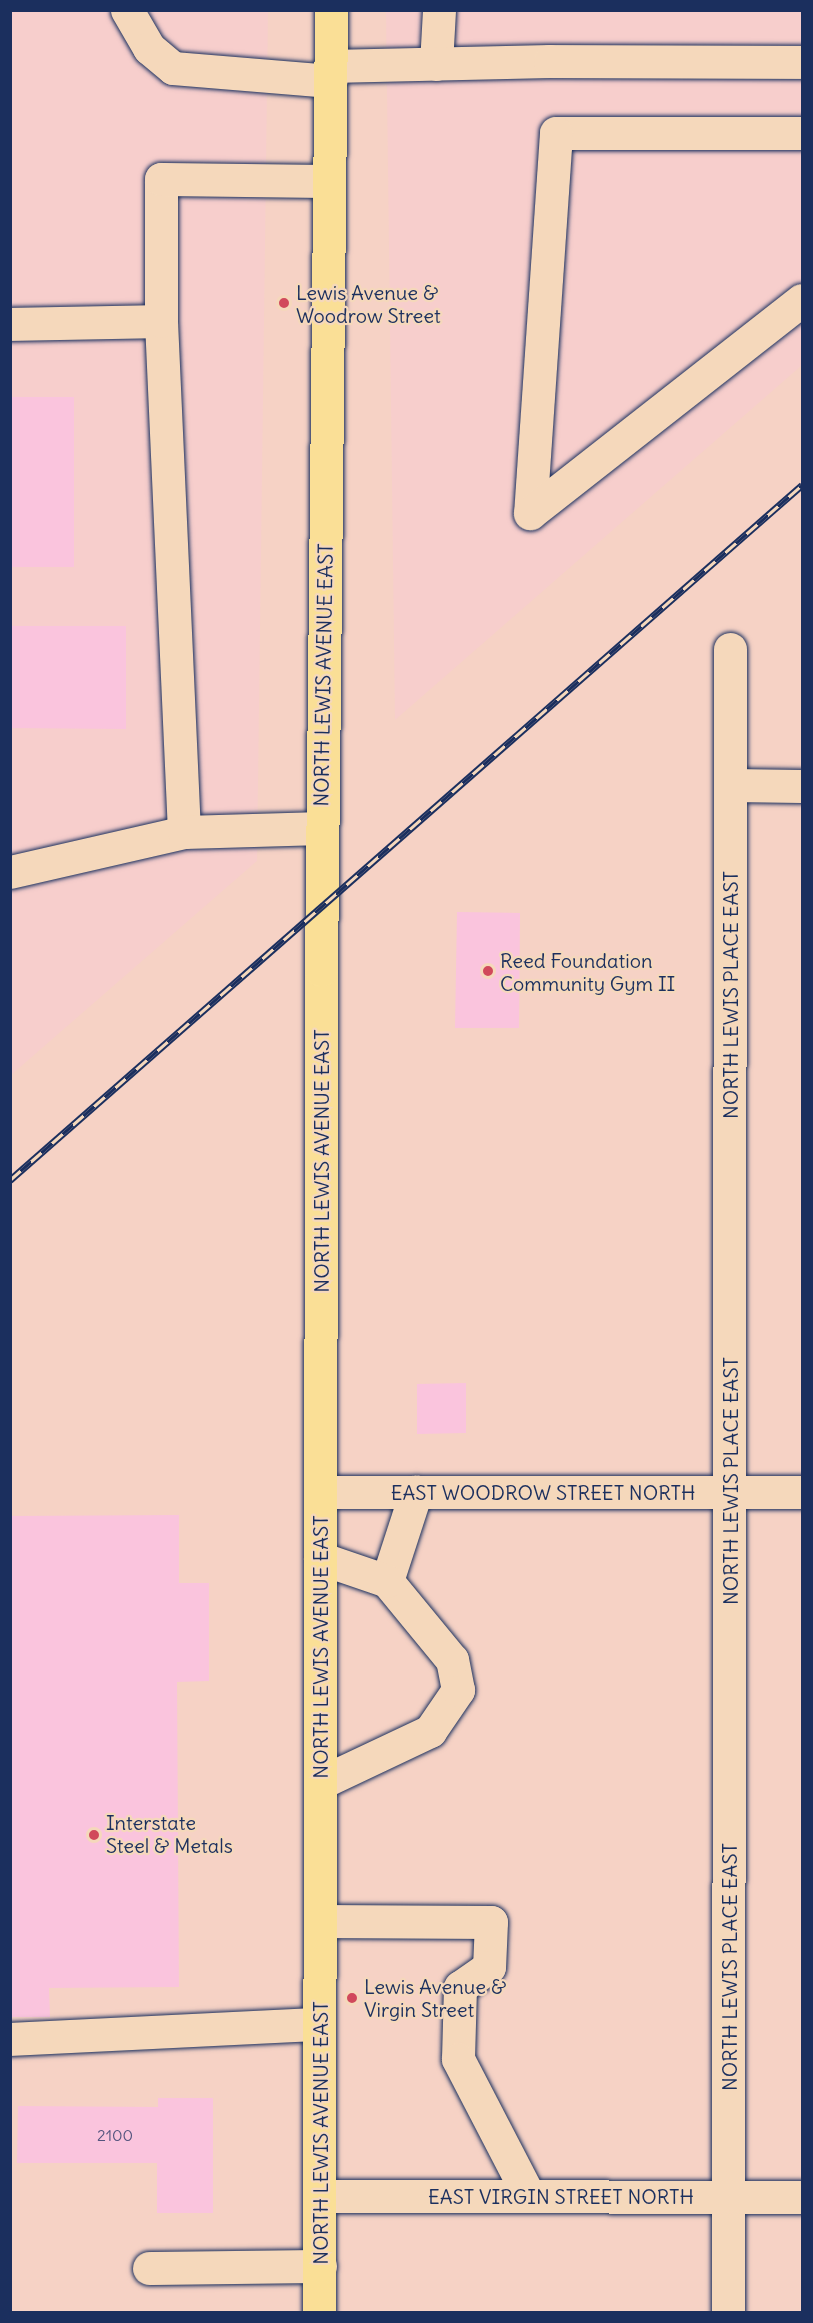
<!DOCTYPE html>
<html>
<head>
<meta charset="utf-8">
<style>
  body { margin:0 }
  #map { position:relative; width:813px; height:2323px; overflow:hidden; background:#f6d2c5; font-family:Delius,sans-serif }
  div>[style] { position:absolute }
  [style*='--x'] { left:calc(var(--x)*1px); top:calc(var(--y)*1px); width:calc(var(--w)*1px); rotate:calc(var(--a)*1deg) }
  .built>* { inset:0; background:#f7cecc }
  .building>* { inset:0; background:#fac4dd }
  .roads { filter:drop-shadow(0 0 2px #1b2f5e) drop-shadow(0 0 2px #1b2f5e) }
  .minor>* { height:33px; margin:-16.5px; padding:0 16.5px; transform-origin:16.5px; border-radius:16.5px; background:#f5d8bb }
  .major>* { height:33px; margin:-16.5px; padding:0 16.5px; transform-origin:16.5px; border-radius:16.5px; background:#fadf96 }
  .rail>* { height:7px; margin-top:-3.5px; transform-origin:0; background:repeating-linear-gradient(90deg,#f5d8bb 0 14px,#1b2f5e 0 28px); box-sizing:border-box; border-block:2px solid #1b2f5e }
  .dots>* { width:16px; height:16px; translate:-50% -50%; box-sizing:border-box; border:3px solid #f5d8bb; border-radius:50% }
  span { translate:-50% -50%; white-space:nowrap; text-align:center; line-height:1.15; -webkit-text-stroke:4.5px #f5d8bb; paint-order:stroke }
  .number-label { font-size:16px; color:#53547e }
  .number-label span { -webkit-text-stroke-width:0 }
  .poi-label { font-size:20px; color:#1b2f5e }
  .left { translate:0 -50%; text-align:left }
  .street-label { font-size:20px; color:#1b2f5e }
  .frame { position:absolute; inset:0; border:12px solid #1b2f5e; pointer-events:none }
</style>
</head>
<body>
<div id="map">
  <div class="built">
    <i style="clip-path:polygon(11px 11px,268px 11px,257px 861px,11px 1075px)"></i>
    <i style="clip-path:polygon(386px 11px,802px 11px,802px 365px,395px 720px)"></i>
  </div>
  <div class="building">
    <i style="clip-path:polygon(10px 397px,74px 397px,74px 567px,10px 567px)"></i>
    <i style="clip-path:polygon(10px 626px,126px 626px,126px 729px,10px 728px)"></i>
    <i style="clip-path:polygon(457px 912px,520px 913px,519px 1028px,455px 1028px)"></i>
    <i style="clip-path:polygon(466px 1383px,466px 1433px,417px 1434px,417px 1384px)"></i>
    <i style="clip-path:polygon(179px 1515px,179px 1583px,209px 1583px,209px 1681px,177px 1682px,179px 1987px,49px 1988px,50px 2017px,10px 2017px,10px 1516px)"></i>
    <i style="clip-path:polygon(158px 2098px,213px 2098px,213px 2213px,157px 2213px,157px 2163px,17px 2163px,18px 2106px,158px 2107px)"></i>
  </div>
  <div class="roads">
    <div class="minor">
      <i style="--x:127;--y:10;--w:44;--a:59.9"></i>
      <i style="--x:149;--y:48;--w:31;--a:40"></i>
      <i style="--x:173;--y:68;--w:158;--a:4.7"></i>
      <i style="--x:436;--y:64;--w:54;--a:-86.8"></i>
      <i style="--x:330;--y:66;--w:220;--a:-1.3"></i>
      <i style="--x:550;--y:61;--w:252;--a:0.2"></i>
      <i style="--x:802;--y:133;--w:246;--a:180"></i>
      <i style="--x:556;--y:133;--w:381;--a:93.9"></i>
      <i style="--x:530;--y:513;--w:345;--a:-38.1"></i>
      <i style="--x:10;--y:324;--w:151;--a:-1.1"></i>
      <i style="--x:731;--y:785;--w:71;--a:0.8"></i>
      <i style="--x:184;--y:832;--w:512;--a:-92.58"></i>
      <i style="--x:161;--y:321;--w:142;--a:-90"></i>
      <i style="--x:161;--y:179;--w:167;--a:0.7"></i>
      <i style="--x:10;--y:872;--w:179;--a:-12.9"></i>
      <i style="--x:184;--y:832;--w:138;--a:-1.7"></i>
      <i style="--x:320;--y:1492;--w:482;--a:0"></i>
      <i style="--x:387;--y:1581;--w:94;--a:-72"></i>
      <i style="--x:320;--y:1783;--w:122;--a:-25.3"></i>
      <i style="--x:430;--y:1731;--w:50;--a:-55.7"></i>
      <i style="--x:458;--y:1690;--w:31;--a:-101"></i>
      <i style="--x:452;--y:1660;--w:102;--a:-129.4"></i>
      <i style="--x:387;--y:1581;--w:71;--a:-161.1"></i>
      <i style="--x:320;--y:1921;--w:171;--a:0.3"></i>
      <i style="--x:491;--y:1922;--w:45;--a:92.5"></i>
      <i style="--x:489;--y:1967;--w:35;--a:145"></i>
      <i style="--x:460;--y:1987;--w:72;--a:91.6"></i>
      <i style="--x:458;--y:2059;--w:152;--a:62.6"></i>
      <i style="--x:10;--y:2039;--w:309;--a:-2.8"></i>
      <i style="--x:320;--y:2196;--w:482;--a:0.1"></i>
      <i style="--x:149;--y:2268;--w:171;--a:-0.7"></i>
      <i style="--x:728;--y:2312;--w:1663;--a:-89.93"></i>
    </div>
    <div class="major">
      <i style="--x:319;--y:2312;--w:1342;--a:-89.91"></i>
      <i style="--x:321;--y:970;--w:960;--a:-89.4"></i>
    </div>
  </div>
  <div class="rail">
    <i style="--x:10;--y:1180;--w:1054;--a:-41.27"></i>
  </div>
  <div class="dots">
    <i style="left:284px;top:303px;background:#d1495b"></i>
    <i style="left:488px;top:971px;background:#d1495b"></i>
    <i style="left:94px;top:1835px;background:#d1495b"></i>
    <i style="left:352px;top:1998px;background:#d1495b"></i>
  </div>
  <div class="number-label">
    <span style="left:115px;top:2135px">2100</span>
  </div>
  <div class="poi-label">
    <span class="left" style="left:296px;top:304px">Lewis Avenue &amp;<br>Woodrow Street</span>
    <span class="left" style="left:500px;top:972px">Reed Foundation<br>Community Gym II</span>
    <span class="left" style="left:106px;top:1834px">Interstate<br>Steel &amp; Metals</span>
    <span class="left" style="left:364px;top:1998px">Lewis Avenue &amp;<br>Virgin Street</span>
  </div>
  <div class="street-label">
    <span style="left:323px;top:675px;rotate:-89deg">NORTH LEWIS AVENUE EAST</span>
    <span style="left:730px;top:995px;rotate:-90deg">NORTH LEWIS PLACE EAST</span>
    <span style="left:321px;top:1161px;rotate:-90deg">NORTH LEWIS AVENUE EAST</span>
    <span style="left:730px;top:1481px;rotate:-90deg">NORTH LEWIS PLACE EAST</span>
    <span style="left:543px;top:1492px">EAST WOODROW STREET NORTH</span>
    <span style="left:320px;top:1647px;rotate:-90deg">NORTH LEWIS AVENUE EAST</span>
    <span style="left:729px;top:1967px;rotate:-90deg">NORTH LEWIS PLACE EAST</span>
    <span style="left:320px;top:2133px;rotate:-90deg">NORTH LEWIS AVENUE EAST</span>
    <span style="left:561px;top:2196px">EAST VIRGIN STREET NORTH</span>
  </div>
  <div class="frame"></div>
</div>
</body>
</html>
